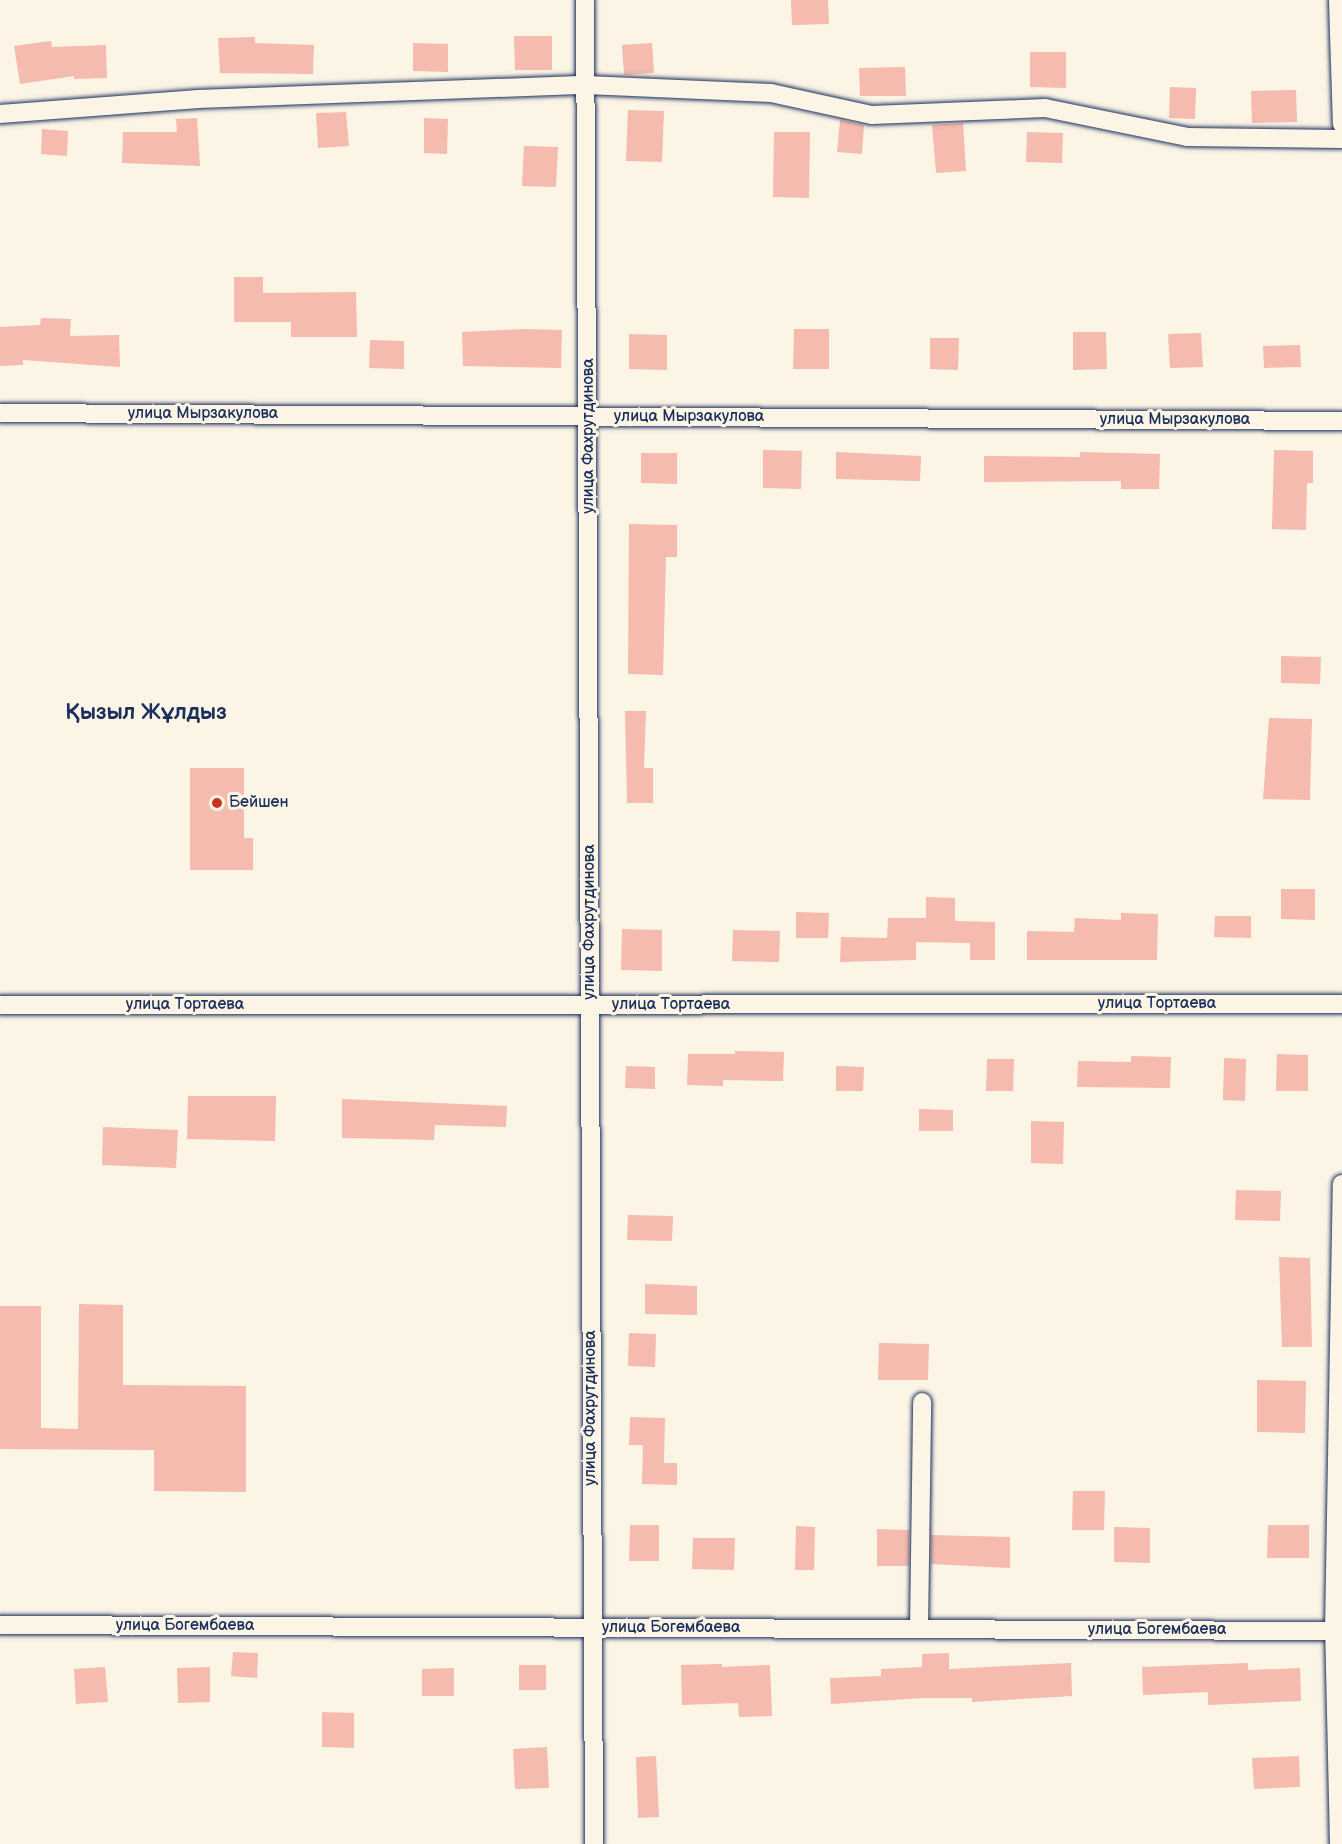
<!DOCTYPE html>
<html>
<head>
<meta charset="utf-8">
<style>
  body { margin:0 }
  #map { position:relative; width:1342px; height:1844px; overflow:hidden; background:#fcf5e5; font-family:"Balsamiq Sans",sans-serif }
  div>[style] { position:absolute }
  [style*='--x'] { left:calc(var(--x)*1px); top:calc(var(--y)*1px); width:calc(var(--w)*1px); rotate:calc(var(--a)*1deg) }
  .building>* { inset:0; background:#f5bbae }
  .roads { filter:drop-shadow(0 0 2px #1b2f5e) drop-shadow(0 0 2px #1b2f5e) }
  .street>* { height:18px; margin:-9px; padding:0 9px; transform-origin:9px; border-radius:9px; background:#fcf5e5 }
  .dots>* { width:16px; height:16px; translate:-50% -50%; box-sizing:border-box; border:3px solid #fcf5e5; border-radius:50% }
  span { translate:-50% -50%; white-space:nowrap; text-align:center; line-height:1.15; -webkit-text-stroke:6px #fcf5e5; paint-order:stroke }
  .street-label { font-size:16px; color:#1b2f5e }
  .poi-label { font-size:16px; color:#1b2f5e }
  .left { translate:0 -50%; text-align:left }
  .district-label { font-size:22px; color:#1b2f5e; font-weight:700 }
</style>
</head>
<body>
<div id="map">
  <div class="building">
    <i style="clip-path:polygon(791px 0,828px 0,829px 24px,792px 25px)"></i>
    <i style="clip-path:polygon(514px 36px,552px 36px,552px 70px,515px 70px)"></i>
    <i style="clip-path:polygon(255px 37px,255px 43px,314px 45px,313px 74px,220px 73px,218px 38px)"></i>
    <i style="clip-path:polygon(51px 41px,52px 47px,106px 45px,107px 78px,74px 79px,74px 76px,20px 84px,14px 46px)"></i>
    <i style="clip-path:polygon(413px 43px,448px 44px,448px 72px,413px 71px)"></i>
    <i style="clip-path:polygon(652px 43px,654px 73px,624px 75px,622px 45px)"></i>
    <i style="clip-path:polygon(1030px 52px,1066px 52px,1066px 88px,1030px 87px)"></i>
    <i style="clip-path:polygon(905px 67px,906px 96px,860px 96px,859px 68px)"></i>
    <i style="clip-path:polygon(1170px 87px,1196px 88px,1195px 119px,1169px 118px)"></i>
    <i style="clip-path:polygon(1296px 90px,1297px 122px,1252px 123px,1251px 91px)"></i>
    <i style="clip-path:polygon(628px 110px,664px 111px,662px 162px,626px 161px)"></i>
    <i style="clip-path:polygon(346px 112px,349px 146px,318px 148px,316px 113px)"></i>
    <i style="clip-path:polygon(197px 118px,200px 166px,122px 163px,123px 132px,177px 132px,176px 119px)"></i>
    <i style="clip-path:polygon(424px 118px,448px 119px,447px 154px,424px 153px)"></i>
    <i style="clip-path:polygon(840px 120px,864px 125px,862px 154px,837px 152px)"></i>
    <i style="clip-path:polygon(963px 123px,966px 171px,936px 173px,932px 125px)"></i>
    <i style="clip-path:polygon(42px 129px,68px 131px,67px 156px,41px 154px)"></i>
    <i style="clip-path:polygon(774px 132px,810px 132px,809px 198px,773px 197px)"></i>
    <i style="clip-path:polygon(1027px 132px,1063px 133px,1062px 163px,1026px 162px)"></i>
    <i style="clip-path:polygon(524px 146px,558px 147px,556px 187px,522px 186px)"></i>
    <i style="clip-path:polygon(234px 277px,263px 277px,263px 293px,356px 292px,357px 337px,291px 337px,291px 322px,234px 322px)"></i>
    <i style="clip-path:polygon(41px 318px,71px 319px,70px 336px,119px 335px,120px 367px,23px 360px,23px 365px,0 366px,0 327px,40px 325px)"></i>
    <i style="clip-path:polygon(523px 329px,562px 330px,561px 368px,463px 366px,462px 332px)"></i>
    <i style="clip-path:polygon(794px 329px,829px 329px,829px 369px,793px 369px)"></i>
    <i style="clip-path:polygon(1073px 332px,1106px 332px,1107px 369px,1073px 370px)"></i>
    <i style="clip-path:polygon(1201px 333px,1203px 367px,1170px 368px,1168px 334px)"></i>
    <i style="clip-path:polygon(629px 334px,667px 335px,667px 370px,629px 369px)"></i>
    <i style="clip-path:polygon(930px 338px,959px 338px,958px 370px,930px 369px)"></i>
    <i style="clip-path:polygon(370px 340px,404px 341px,404px 369px,369px 368px)"></i>
    <i style="clip-path:polygon(1300px 345px,1301px 367px,1264px 368px,1263px 346px)"></i>
    <i style="clip-path:polygon(763px 450px,802px 451px,801px 489px,763px 488px)"></i>
    <i style="clip-path:polygon(1274px 450px,1313px 451px,1313px 483px,1307px 483px,1306px 530px,1272px 529px)"></i>
    <i style="clip-path:polygon(836px 452px,921px 456px,920px 481px,836px 479px)"></i>
    <i style="clip-path:polygon(1080px 452px,1160px 454px,1159px 489px,1121px 489px,1121px 481px,984px 482px,984px 456px,1080px 457px)"></i>
    <i style="clip-path:polygon(641px 453px,677px 453px,677px 484px,641px 483px)"></i>
    <i style="clip-path:polygon(629px 524px,677px 525px,677px 557px,666px 557px,663px 675px,628px 674px)"></i>
    <i style="clip-path:polygon(1281px 656px,1321px 657px,1320px 684px,1281px 683px)"></i>
    <i style="clip-path:polygon(625px 711px,646px 711px,644px 768px,653px 768px,653px 803px,627px 803px)"></i>
    <i style="clip-path:polygon(1269px 718px,1312px 719px,1310px 800px,1263px 799px)"></i>
    <i style="clip-path:polygon(190px 768px,244px 768px,244px 838px,253px 838px,253px 870px,190px 870px)"></i>
    <i style="clip-path:polygon(1281px 889px,1315px 889px,1315px 920px,1281px 919px)"></i>
    <i style="clip-path:polygon(926px 897px,955px 898px,955px 921px,995px 922px,995px 960px,970px 960px,970px 943px,916px 942px,916px 960px,840px 962px,841px 937px,887px 938px,888px 918px,926px 918px)"></i>
    <i style="clip-path:polygon(796px 912px,829px 913px,828px 938px,796px 938px)"></i>
    <i style="clip-path:polygon(1121px 913px,1158px 914px,1157px 960px,1027px 960px,1027px 931px,1074px 932px,1075px 918px,1121px 920px)"></i>
    <i style="clip-path:polygon(1215px 916px,1251px 916px,1251px 938px,1214px 937px)"></i>
    <i style="clip-path:polygon(622px 929px,662px 930px,662px 971px,621px 970px)"></i>
    <i style="clip-path:polygon(733px 930px,780px 931px,779px 962px,732px 961px)"></i>
    <i style="clip-path:polygon(735px 1051px,784px 1052px,783px 1081px,723px 1080px,723px 1086px,687px 1085px,688px 1054px,735px 1054px)"></i>
    <i style="clip-path:polygon(1277px 1054px,1308px 1055px,1308px 1091px,1276px 1091px)"></i>
    <i style="clip-path:polygon(1131px 1056px,1171px 1057px,1170px 1088px,1077px 1087px,1078px 1061px,1131px 1062px)"></i>
    <i style="clip-path:polygon(1224px 1058px,1246px 1059px,1245px 1101px,1223px 1100px)"></i>
    <i style="clip-path:polygon(987px 1059px,1014px 1059px,1013px 1091px,986px 1091px)"></i>
    <i style="clip-path:polygon(626px 1066px,655px 1067px,655px 1089px,625px 1088px)"></i>
    <i style="clip-path:polygon(836px 1066px,864px 1067px,863px 1091px,836px 1091px)"></i>
    <i style="clip-path:polygon(188px 1096px,276px 1096px,275px 1141px,187px 1139px)"></i>
    <i style="clip-path:polygon(342px 1099px,507px 1106px,506px 1127px,435px 1125px,434px 1140px,342px 1138px)"></i>
    <i style="clip-path:polygon(919px 1109px,953px 1110px,953px 1131px,919px 1131px)"></i>
    <i style="clip-path:polygon(1031px 1121px,1064px 1122px,1063px 1164px,1031px 1163px)"></i>
    <i style="clip-path:polygon(103px 1127px,178px 1130px,176px 1168px,102px 1165px)"></i>
    <i style="clip-path:polygon(1236px 1190px,1281px 1191px,1280px 1221px,1235px 1220px)"></i>
    <i style="clip-path:polygon(628px 1215px,673px 1216px,672px 1241px,627px 1240px)"></i>
    <i style="clip-path:polygon(1279px 1257px,1310px 1258px,1312px 1347px,1282px 1347px)"></i>
    <i style="clip-path:polygon(645px 1284px,697px 1286px,697px 1315px,645px 1314px)"></i>
    <i style="clip-path:polygon(79px 1304px,123px 1305px,123px 1385px,246px 1386px,246px 1492px,154px 1491px,154px 1450px,0 1449px,0 1306px,41px 1306px,41px 1428px,78px 1429px)"></i>
    <i style="clip-path:polygon(629px 1333px,656px 1334px,655px 1367px,628px 1366px)"></i>
    <i style="clip-path:polygon(879px 1343px,929px 1344px,928px 1380px,878px 1380px)"></i>
    <i style="clip-path:polygon(1257px 1380px,1306px 1381px,1305px 1433px,1257px 1432px)"></i>
    <i style="clip-path:polygon(630px 1417px,665px 1418px,664px 1463px,677px 1463px,677px 1485px,642px 1484px,643px 1445px,629px 1445px)"></i>
    <i style="clip-path:polygon(1073px 1491px,1105px 1491px,1104px 1530px,1072px 1530px)"></i>
    <i style="clip-path:polygon(630px 1525px,659px 1525px,659px 1561px,629px 1561px)"></i>
    <i style="clip-path:polygon(1268px 1525px,1309px 1525px,1309px 1558px,1267px 1558px)"></i>
    <i style="clip-path:polygon(796px 1526px,815px 1527px,814px 1570px,795px 1570px)"></i>
    <i style="clip-path:polygon(1114px 1527px,1150px 1528px,1150px 1563px,1114px 1562px)"></i>
    <i style="clip-path:polygon(877px 1529px,909px 1530px,909px 1566px,877px 1566px)"></i>
    <i style="clip-path:polygon(931px 1535px,1010px 1537px,1010px 1568px,931px 1564px)"></i>
    <i style="clip-path:polygon(693px 1538px,735px 1538px,734px 1570px,692px 1569px)"></i>
    <i style="clip-path:polygon(233px 1652px,258px 1653px,257px 1678px,231px 1676px)"></i>
    <i style="clip-path:polygon(949px 1653px,949px 1669px,1071px 1663px,1072px 1696px,972px 1702px,972px 1698px,924px 1698px,831px 1704px,830px 1678px,881px 1676px,881px 1669px,922px 1667px,922px 1654px)"></i>
    <i style="clip-path:polygon(1248px 1663px,1248px 1670px,1300px 1668px,1301px 1701px,1208px 1705px,1208px 1692px,1143px 1695px,1142px 1667px)"></i>
    <i style="clip-path:polygon(722px 1664px,722px 1667px,770px 1665px,772px 1716px,739px 1717px,738px 1703px,682px 1705px,681px 1665px)"></i>
    <i style="clip-path:polygon(519px 1665px,546px 1665px,546px 1690px,519px 1690px)"></i>
    <i style="clip-path:polygon(105px 1667px,108px 1702px,76px 1704px,74px 1669px)"></i>
    <i style="clip-path:polygon(210px 1667px,210px 1702px,178px 1703px,177px 1668px)"></i>
    <i style="clip-path:polygon(454px 1668px,454px 1696px,422px 1696px,422px 1669px)"></i>
    <i style="clip-path:polygon(322px 1712px,354px 1713px,354px 1748px,322px 1747px)"></i>
    <i style="clip-path:polygon(547px 1747px,549px 1788px,515px 1789px,513px 1749px)"></i>
    <i style="clip-path:polygon(656px 1756px,659px 1817px,638px 1818px,636px 1757px)"></i>
    <i style="clip-path:polygon(1299px 1756px,1300px 1787px,1254px 1789px,1252px 1758px)"></i>
  </div>
  <div class="roads">
    <div class="street">
      <i style="--x:585;--y:0;--w:1844;--a:89.72"></i>
      <i style="--x:1338;--y:0;--w:124;--a:88.2"></i>
      <i style="--x:0;--y:114;--w:199;--a:-4.3"></i>
      <i style="--x:198;--y:99;--w:388;--a:-2.1"></i>
      <i style="--x:586;--y:85;--w:185;--a:2.5"></i>
      <i style="--x:771;--y:93;--w:103;--a:12.3"></i>
      <i style="--x:872;--y:115;--w:173;--a:-2.3"></i>
      <i style="--x:1045;--y:108;--w:145;--a:11.5"></i>
      <i style="--x:1187;--y:137;--w:155;--a:0.7"></i>
      <i style="--x:0;--y:413;--w:1342;--a:0.34"></i>
      <i style="--x:0;--y:1005;--w:1342;--a:-0.04"></i>
      <i style="--x:0;--y:1625;--w:1342;--a:0.26"></i>
      <i style="--x:919;--y:1629;--w:227;--a:-89.2"></i>
      <i style="--x:1339;--y:1844;--w:213;--a:-91.3"></i>
      <i style="--x:1334;--y:1631;--w:447;--a:-89"></i>
    </div>
  </div>
  <div class="dots">
    <i style="left:217px;top:803px;background:#c8321e"></i>
  </div>
  <div class="street-label">
    <span style="left:203px;top:414px">улица Мырзакулова</span>
    <span style="left:689px;top:417px">улица Мырзакулова</span>
    <span style="left:1175px;top:420px">улица Мырзакулова</span>
    <span style="left:589px;top:436px;rotate:-90deg">улица Фахрутдинова</span>
    <span style="left:590px;top:922px;rotate:-90deg">улица Фахрутдинова</span>
    <span style="left:1157px;top:1004px">улица Тортаева</span>
    <span style="left:185px;top:1005px">улица Тортаева</span>
    <span style="left:671px;top:1005px">улица Тортаева</span>
    <span style="left:591px;top:1408px;rotate:-90deg">улица Фахрутдинова</span>
    <span style="left:185px;top:1626px">улица Богембаева</span>
    <span style="left:671px;top:1628px">улица Богембаева</span>
    <span style="left:1157px;top:1630px">улица Богембаева</span>
  </div>
  <div class="poi-label">
    <span class="left" style="left:229px;top:803px">Бейшен</span>
  </div>
  <div class="district-label">
    <span style="left:146px;top:713px">Қызыл Жұлдыз</span>
  </div>
</div>
</body>
</html>
